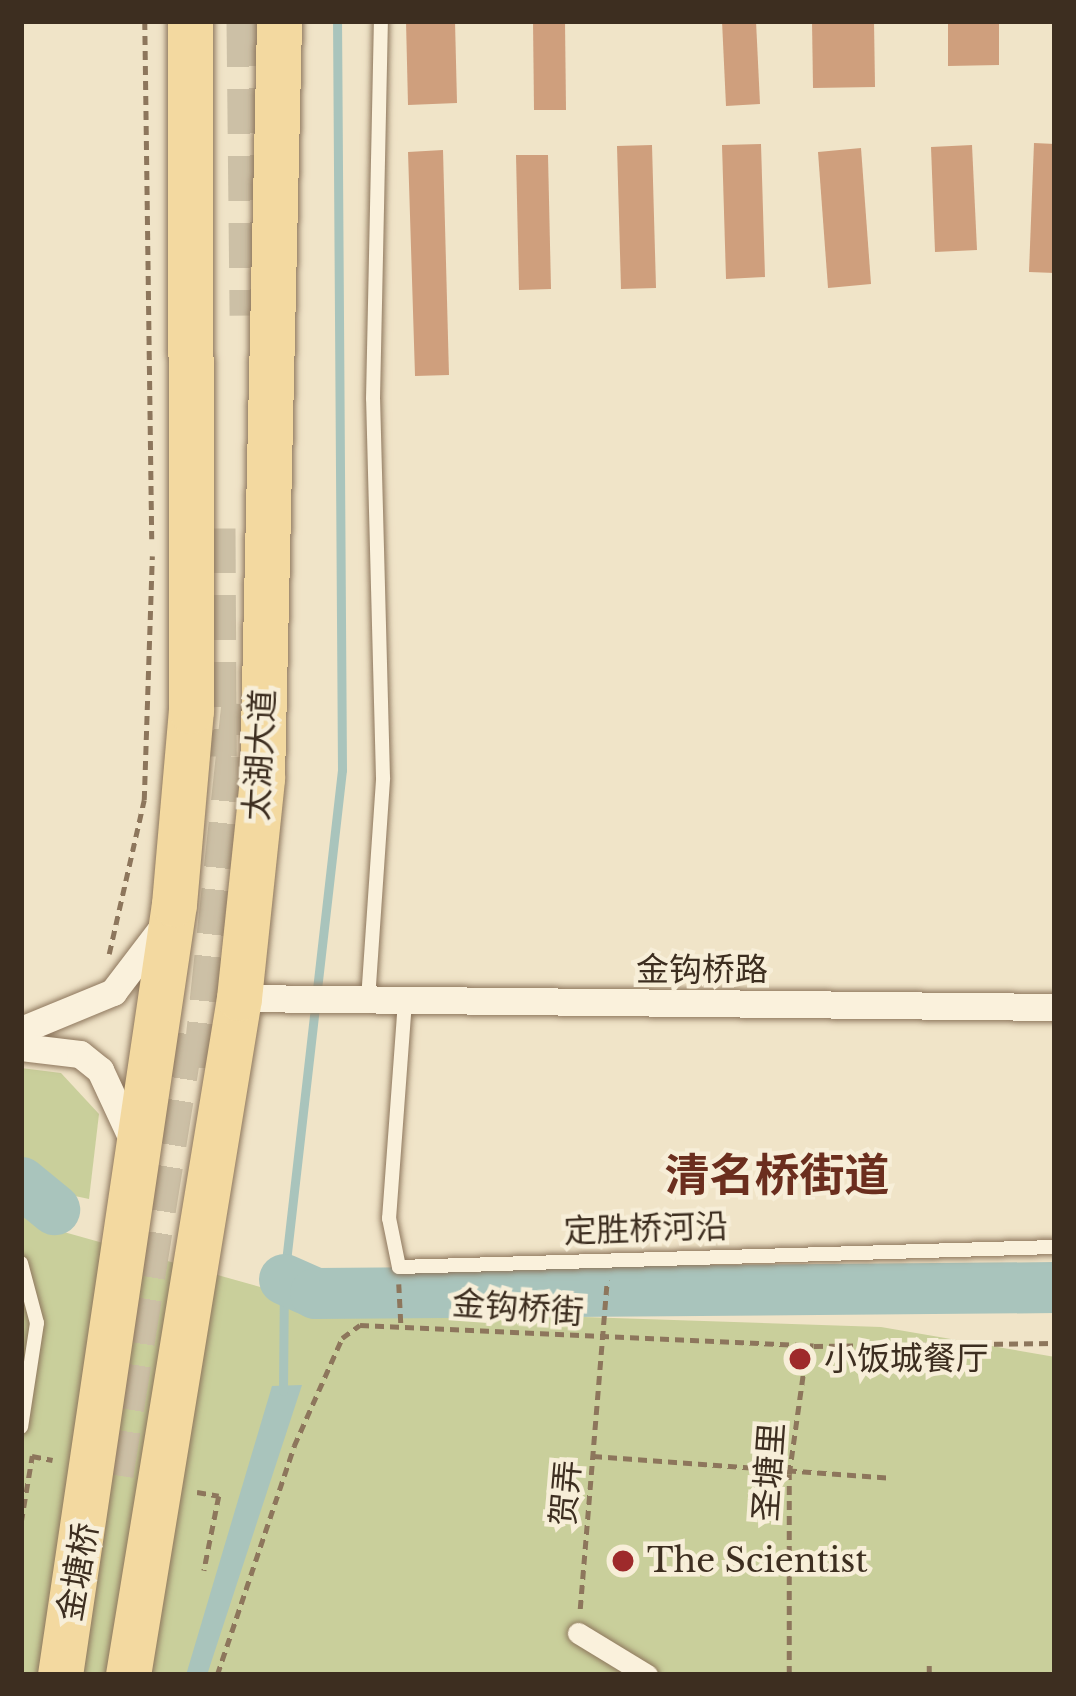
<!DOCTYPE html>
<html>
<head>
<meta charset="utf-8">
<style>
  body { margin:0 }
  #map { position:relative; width:1076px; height:1696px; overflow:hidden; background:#f0e4c8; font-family:"Libre Baskerville","Noto Sans SC",serif }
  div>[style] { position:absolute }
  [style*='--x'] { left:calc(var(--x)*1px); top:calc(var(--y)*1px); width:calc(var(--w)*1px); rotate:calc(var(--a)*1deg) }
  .green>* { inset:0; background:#c9cf9b }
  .water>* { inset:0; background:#a9c4bc }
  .stream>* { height:9px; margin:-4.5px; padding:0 4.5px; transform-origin:4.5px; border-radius:4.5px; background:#a9c4bc }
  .river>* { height:51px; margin:-25.5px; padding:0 25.5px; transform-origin:25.5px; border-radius:25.5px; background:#a9c4bc }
  .building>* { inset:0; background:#cf9f7d }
  .trunk-tunnel>* { height:45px; margin-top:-22.5px; transform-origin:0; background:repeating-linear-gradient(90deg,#ccc0a6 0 45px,transparent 0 67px) }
  .path>* { height:4.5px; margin-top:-2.25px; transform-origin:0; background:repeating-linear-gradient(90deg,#8d765c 0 9px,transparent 0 15px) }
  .roads { filter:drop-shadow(0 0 3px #8d765c) drop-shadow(0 0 3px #8d765c) }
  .service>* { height:14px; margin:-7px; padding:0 7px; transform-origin:7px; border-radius:7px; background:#faf1dc }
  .pedestrian>* { height:21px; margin:-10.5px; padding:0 10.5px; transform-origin:10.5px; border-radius:10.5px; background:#faf1dc }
  .minor>* { height:27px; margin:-13.5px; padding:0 13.5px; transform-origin:13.5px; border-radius:13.5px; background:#faf1dc }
  .primary>* { height:45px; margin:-22.5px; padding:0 22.5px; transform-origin:22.5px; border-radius:22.5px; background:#f3d9a0 }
  .dots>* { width:33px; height:33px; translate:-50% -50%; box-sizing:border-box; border:6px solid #f7eed8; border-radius:50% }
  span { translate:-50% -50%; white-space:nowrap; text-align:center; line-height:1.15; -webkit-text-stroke:9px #f7eed8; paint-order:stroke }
  .street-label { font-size:33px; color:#3d2e20 }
  .poi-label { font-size:33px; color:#3d2e20 }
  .left { translate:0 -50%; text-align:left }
  .district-label { font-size:45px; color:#6b2e1e; font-weight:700 }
  .frame { position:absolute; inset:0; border:24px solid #3d2e20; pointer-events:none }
</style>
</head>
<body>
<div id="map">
  <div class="green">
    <i style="clip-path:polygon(21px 1068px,61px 1073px,99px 1114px,89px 1199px,56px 1192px,21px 1155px)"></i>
    <i style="clip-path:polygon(21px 1206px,46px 1227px,339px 1309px,881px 1327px,1055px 1357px,1055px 1675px,21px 1675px)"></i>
  </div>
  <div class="water">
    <i style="clip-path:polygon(302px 1385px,207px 1675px,186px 1675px,272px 1386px)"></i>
  </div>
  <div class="stream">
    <i style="--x:283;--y:1391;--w:112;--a:-89.5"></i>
    <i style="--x:284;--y:1279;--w:512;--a:-83.5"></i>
    <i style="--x:342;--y:770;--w:749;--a:-90.38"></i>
  </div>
  <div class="river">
    <i style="--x:21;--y:1182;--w:43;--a:39.3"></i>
    <i style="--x:284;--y:1279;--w:34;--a:24"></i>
    <i style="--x:315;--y:1293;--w:740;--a:-0.46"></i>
  </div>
  <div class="building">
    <i style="clip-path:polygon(406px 21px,455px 21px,457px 103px,408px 105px)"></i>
    <i style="clip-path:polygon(533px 21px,565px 21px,566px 110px,534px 110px)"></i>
    <i style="clip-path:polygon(722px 21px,756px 21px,760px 104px,726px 106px)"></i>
    <i style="clip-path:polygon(812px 21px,874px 21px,875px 87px,813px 88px)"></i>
    <i style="clip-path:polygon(948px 21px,999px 21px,999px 65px,948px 66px)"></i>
    <i style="clip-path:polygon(1034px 143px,1055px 144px,1055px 273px,1029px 272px)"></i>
    <i style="clip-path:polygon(761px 144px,765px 277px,726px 279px,722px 145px)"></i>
    <i style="clip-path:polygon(652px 145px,656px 288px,621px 289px,617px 146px)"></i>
    <i style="clip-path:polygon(972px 145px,977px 250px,935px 252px,931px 147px)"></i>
    <i style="clip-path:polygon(861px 148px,871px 284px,828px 288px,818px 152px)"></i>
    <i style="clip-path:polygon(443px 150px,449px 375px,415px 376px,408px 152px)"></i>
    <i style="clip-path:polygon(516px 155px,548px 155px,551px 289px,519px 290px)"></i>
  </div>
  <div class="trunk-tunnel">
    <i style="--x:249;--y:21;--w:294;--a:89.4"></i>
    <i style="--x:213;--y:528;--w:228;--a:89.7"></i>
    <i style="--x:205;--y:1068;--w:366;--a:-83.9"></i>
    <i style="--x:111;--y:1474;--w:462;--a:-80.9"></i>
  </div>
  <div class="path">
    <i style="--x:145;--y:21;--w:518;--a:89.23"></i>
    <i style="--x:109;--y:954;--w:158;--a:-77.2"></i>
    <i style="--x:144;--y:800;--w:244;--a:-88.1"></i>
    <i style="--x:399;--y:1284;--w:40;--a:87.1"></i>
    <i style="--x:593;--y:1456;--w:298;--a:4.2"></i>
    <i style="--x:197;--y:1492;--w:22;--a:10"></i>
    <i style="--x:219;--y:1496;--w:76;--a:101.3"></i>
    <i style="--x:21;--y:1522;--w:67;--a:-80.5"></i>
    <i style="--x:32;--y:1456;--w:21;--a:11"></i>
    <i style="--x:580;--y:1609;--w:330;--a:-85.3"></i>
    <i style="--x:217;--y:1675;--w:242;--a:-71.4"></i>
    <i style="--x:294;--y:1446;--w:118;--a:-66"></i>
    <i style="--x:342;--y:1338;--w:22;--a:-36"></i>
    <i style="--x:360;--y:1325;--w:454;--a:2.6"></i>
    <i style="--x:814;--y:1346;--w:241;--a:-0.7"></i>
    <i style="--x:789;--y:1675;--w:201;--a:-90"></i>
    <i style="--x:789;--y:1474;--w:129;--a:-82"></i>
    <i style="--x:929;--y:1675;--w:13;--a:-90"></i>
  </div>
  <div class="roads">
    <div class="service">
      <i style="--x:368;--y:1000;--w:223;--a:-86.1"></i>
      <i style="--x:383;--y:778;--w:379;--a:-91.5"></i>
      <i style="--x:373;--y:399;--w:378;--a:-88.8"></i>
      <i style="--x:405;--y:1001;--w:218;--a:94.2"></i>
      <i style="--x:389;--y:1218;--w:50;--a:78.5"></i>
      <i style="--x:399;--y:1267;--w:656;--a:-1.75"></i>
      <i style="--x:21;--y:1263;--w:62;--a:75.1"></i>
      <i style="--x:37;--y:1323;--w:105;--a:98.7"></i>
    </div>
    <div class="pedestrian">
      <i style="--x:578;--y:1633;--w:81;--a:31.3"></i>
    </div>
    <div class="minor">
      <i style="--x:239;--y:998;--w:816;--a:0.63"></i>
      <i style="--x:21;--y:1030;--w:100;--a:-22.4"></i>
      <i style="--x:113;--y:992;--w:79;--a:-52.7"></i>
      <i style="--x:21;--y:1047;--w:59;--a:6.8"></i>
      <i style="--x:80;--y:1054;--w:26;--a:39"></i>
      <i style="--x:100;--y:1070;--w:78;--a:65.1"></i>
    </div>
    <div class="primary">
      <i style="--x:60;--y:1675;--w:779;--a:-81.59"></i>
      <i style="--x:174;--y:904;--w:194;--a:-85"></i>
      <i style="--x:191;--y:711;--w:690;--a:-90.08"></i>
      <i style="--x:128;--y:1675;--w:686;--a:-80.69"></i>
      <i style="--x:239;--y:998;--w:221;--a:-84"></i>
      <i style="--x:262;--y:778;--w:757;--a:-88.71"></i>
    </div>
  </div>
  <div class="dots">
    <i style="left:800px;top:1359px;background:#9e2a2b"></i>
    <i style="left:623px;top:1561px;background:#9e2a2b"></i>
  </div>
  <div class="street-label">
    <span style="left:260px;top:755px;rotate:-87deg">太湖大道</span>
    <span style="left:702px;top:970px">金钩桥路</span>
    <span style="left:646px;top:1229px;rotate:-2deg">定胜桥河沿</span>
    <span style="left:518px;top:1308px;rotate:4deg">金钩桥街</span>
    <span style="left:769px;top:1472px;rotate:-86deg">圣塘里</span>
    <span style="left:566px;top:1493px;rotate:-85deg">贺弄</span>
    <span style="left:78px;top:1572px;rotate:-80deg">金塘桥</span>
  </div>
  <div class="poi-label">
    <span class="left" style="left:824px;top:1359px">小饭城餐厅</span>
    <span class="left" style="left:647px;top:1561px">The Scientist</span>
  </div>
  <div class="district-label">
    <span style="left:777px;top:1176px">清名桥街道</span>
  </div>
  <div class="frame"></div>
</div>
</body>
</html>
